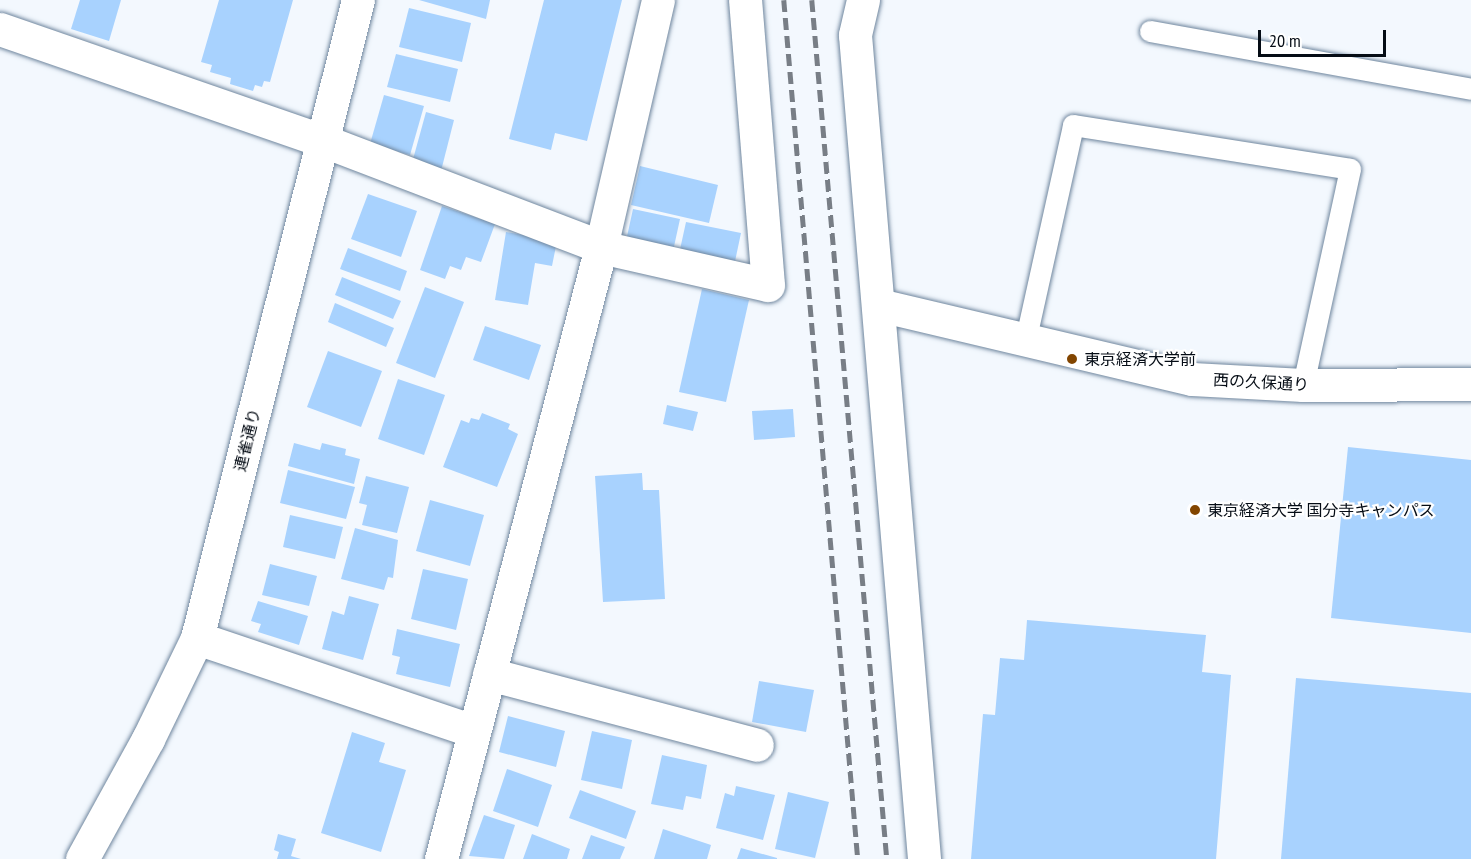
<!DOCTYPE html>
<html>
<head>
<meta charset="utf-8">
<style>
  body { margin:0 }
  #map { position:relative; width:1471px; height:859px; overflow:hidden; background:#f3f8fe; font-family:"PT Sans Narrow","Noto Sans JP",sans-serif }
  div>[style] { position:absolute }
  [style*='--x'] { left:calc(var(--x)*1px); top:calc(var(--y)*1px); width:calc(var(--w)*1px); rotate:calc(var(--a)*1deg) }
  .building>* { inset:0; background:#a8d2fe }
  .roads { filter:drop-shadow(0 0 2px #6f869e) drop-shadow(0 0 2px #6f869e) }
  .service>* { height:21px; margin:-10.5px; padding:0 10.5px; transform-origin:10.5px; border-radius:10.5px; background:#fff }
  .minor>* { height:33px; margin:-16.5px; padding:0 16.5px; transform-origin:16.5px; border-radius:16.5px; background:#fff }
  .secondary>* { height:33px; margin:-16.5px; padding:0 16.5px; transform-origin:16.5px; border-radius:16.5px; background:#fff }
  .rail>* { height:4.5px; margin-top:-2.25px; transform-origin:0; background:repeating-linear-gradient(90deg,#787e86 0 12px,transparent 0 18px) }
  .dots>* { width:16px; height:16px; translate:-50% -50%; box-sizing:border-box; border:3px solid #fff; border-radius:50% }
  span { translate:-50% -50%; white-space:nowrap; text-align:center; line-height:1.15; -webkit-text-stroke:4.5px #fff; paint-order:stroke }
  .poi-label { font-size:16px; color:#050c15 }
  .left { translate:0 -50%; text-align:left }
  .street-label { font-size:16px; color:#050c15 }
  .scale { position:absolute; left:1258px; top:30px; width:128px; height:27px; box-sizing:border-box; border:3px solid #050c15; border-top:0; padding-left:8px; font-size:18px; line-height:21px; white-space:nowrap; color:#050c15; -webkit-text-stroke:4px #fff; paint-order:stroke }
</style>
</head>
<body>
<div id="map">
  <div class="building">
    <i style="clip-path:polygon(80px 0,121px 0,109px 41px,71px 29px)"></i>
    <i style="clip-path:polygon(219px 0,293px 0,270px 82px,264px 81px,262px 87px,255px 85px,253px 91px,230px 84px,231px 78px,210px 72px,212px 65px,201px 62px)"></i>
    <i style="clip-path:polygon(419px 0,490px 0,486px 19px)"></i>
    <i style="clip-path:polygon(544px 0,622px 0,587px 141px,555px 133px,551px 150px,509px 139px)"></i>
    <i style="clip-path:polygon(409px 8px,471px 23px,462px 62px,399px 47px)"></i>
    <i style="clip-path:polygon(396px 54px,458px 69px,450px 102px,387px 87px)"></i>
    <i style="clip-path:polygon(384px 95px,424px 106px,410px 155px,370px 144px)"></i>
    <i style="clip-path:polygon(426px 112px,454px 120px,441px 171px,412px 163px)"></i>
    <i style="clip-path:polygon(640px 166px,718px 185px,709px 223px,631px 205px)"></i>
    <i style="clip-path:polygon(368px 194px,417px 211px,401px 257px,351px 239px)"></i>
    <i style="clip-path:polygon(442px 206px,495px 224px,481px 262px,466px 257px,461px 270px,450px 266px,445px 279px,420px 270px)"></i>
    <i style="clip-path:polygon(633px 209px,680px 219px,673px 251px,626px 241px)"></i>
    <i style="clip-path:polygon(686px 222px,741px 233px,734px 266px,679px 254px)"></i>
    <i style="clip-path:polygon(506px 232px,557px 241px,552px 266px,535px 263px,528px 305px,495px 300px)"></i>
    <i style="clip-path:polygon(348px 248px,407px 271px,400px 291px,340px 269px)"></i>
    <i style="clip-path:polygon(342px 277px,401px 301px,393px 319px,335px 295px)"></i>
    <i style="clip-path:polygon(425px 287px,464px 302px,435px 378px,396px 363px)"></i>
    <i style="clip-path:polygon(702px 289px,749px 300px,726px 402px,679px 392px)"></i>
    <i style="clip-path:polygon(335px 303px,394px 328px,386px 347px,328px 322px)"></i>
    <i style="clip-path:polygon(485px 326px,541px 345px,529px 380px,473px 360px)"></i>
    <i style="clip-path:polygon(328px 351px,382px 371px,361px 427px,307px 407px)"></i>
    <i style="clip-path:polygon(398px 379px,445px 395px,424px 455px,378px 439px)"></i>
    <i style="clip-path:polygon(667px 405px,698px 412px,693px 431px,663px 424px)"></i>
    <i style="clip-path:polygon(793px 409px,795px 437px,754px 440px,752px 411px)"></i>
    <i style="clip-path:polygon(482px 413px,510px 424px,508px 429px,518px 434px,497px 487px,443px 467px,461px 420px,469px 423px,471px 418px,479px 420px)"></i>
    <i style="clip-path:polygon(294px 443px,320px 450px,322px 443px,346px 449px,345px 455px,360px 459px,354px 484px,288px 466px)"></i>
    <i style="clip-path:polygon(1348px 447px,1471px 460px,1471px 633px,1331px 618px)"></i>
    <i style="clip-path:polygon(288px 470px,355px 487px,346px 519px,280px 503px)"></i>
    <i style="clip-path:polygon(642px 473px,643px 490px,659px 490px,665px 599px,603px 602px,595px 476px)"></i>
    <i style="clip-path:polygon(366px 476px,409px 487px,397px 533px,362px 525px,367px 505px,359px 503px)"></i>
    <i style="clip-path:polygon(430px 500px,484px 515px,470px 566px,416px 551px)"></i>
    <i style="clip-path:polygon(290px 515px,343px 527px,335px 559px,283px 547px)"></i>
    <i style="clip-path:polygon(355px 528px,398px 540px,393px 578px,388px 577px,384px 590px,341px 579px)"></i>
    <i style="clip-path:polygon(270px 564px,317px 576px,309px 606px,262px 595px)"></i>
    <i style="clip-path:polygon(423px 569px,468px 579px,456px 630px,411px 619px)"></i>
    <i style="clip-path:polygon(349px 596px,379px 604px,363px 660px,322px 649px,332px 611px,344px 615px)"></i>
    <i style="clip-path:polygon(258px 601px,308px 616px,299px 645px,258px 632px,261px 624px,251px 621px)"></i>
    <i style="clip-path:polygon(1027px 620px,1206px 635px,1202px 672px,1231px 675px,1216px 859px,971px 859px,983px 714px,995px 715px,1000px 658px,1024px 660px)"></i>
    <i style="clip-path:polygon(397px 629px,460px 644px,450px 687px,396px 674px,400px 657px,392px 655px)"></i>
    <i style="clip-path:polygon(1296px 678px,1471px 693px,1471px 859px,1281px 859px)"></i>
    <i style="clip-path:polygon(759px 681px,814px 690px,806px 732px,752px 722px)"></i>
    <i style="clip-path:polygon(508px 716px,565px 731px,556px 767px,499px 752px)"></i>
    <i style="clip-path:polygon(592px 731px,632px 740px,622px 789px,581px 780px)"></i>
    <i style="clip-path:polygon(352px 732px,385px 743px,379px 762px,406px 770px,381px 852px,321px 833px)"></i>
    <i style="clip-path:polygon(662px 755px,707px 765px,701px 799px,686px 796px,683px 810px,651px 804px)"></i>
    <i style="clip-path:polygon(507px 769px,552px 785px,538px 827px,493px 811px)"></i>
    <i style="clip-path:polygon(736px 786px,775px 795px,763px 840px,716px 828px,725px 793px,734px 796px)"></i>
    <i style="clip-path:polygon(580px 790px,636px 811px,626px 839px,569px 818px)"></i>
    <i style="clip-path:polygon(788px 792px,829px 802px,815px 858px,775px 849px)"></i>
    <i style="clip-path:polygon(484px 815px,515px 825px,504px 859px,469px 856px)"></i>
    <i style="clip-path:polygon(663px 829px,711px 845px,707px 859px,654px 859px)"></i>
    <i style="clip-path:polygon(278px 834px,296px 839px,291px 856px,301px 859px,277px 859px,279px 852px,274px 850px)"></i>
    <i style="clip-path:polygon(532px 834px,570px 849px,567px 859px,523px 859px)"></i>
    <i style="clip-path:polygon(591px 835px,625px 847px,620px 859px,582px 859px)"></i>
    <i style="clip-path:polygon(741px 848px,777px 858px,777px 859px,737px 859px)"></i>
  </div>
  <div class="roads">
    <div class="service">
      <i style="--x:1150;--y:31;--w:326;--a:10.2"></i>
      <i style="--x:1025;--y:342;--w:222;--a:-77.5"></i>
      <i style="--x:1073;--y:125;--w:280;--a:9"></i>
      <i style="--x:1350;--y:169;--w:221;--a:102.3"></i>
    </div>
    <div class="minor">
      <i style="--x:863;--y:0;--w:36;--a:103"></i>
      <i style="--x:855;--y:35;--w:827;--a:85.21"></i>
      <i style="--x:0;--y:29;--w:343;--a:19.1"></i>
      <i style="--x:324;--y:141;--w:297;--a:20.9"></i>
      <i style="--x:601;--y:247;--w:171;--a:12.8"></i>
      <i style="--x:768;--y:285;--w:286;--a:-94.6"></i>
      <i style="--x:879;--y:305;--w:322;--a:13.3"></i>
      <i style="--x:1192;--y:379;--w:111;--a:3.1"></i>
      <i style="--x:1303;--y:385;--w:168;--a:-0.3"></i>
      <i style="--x:197;--y:638;--w:292;--a:18.6"></i>
      <i style="--x:489;--y:674;--w:277;--a:14.8"></i>
      <i style="--x:441;--y:859;--w:633;--a:-75.35"></i>
      <i style="--x:601;--y:247;--w:253;--a:-77"></i>
    </div>
    <div class="secondary">
      <i style="--x:82;--y:859;--w:137;--a:-61.2"></i>
      <i style="--x:148;--y:739;--w:112;--a:-64.1"></i>
      <i style="--x:197;--y:638;--w:658;--a:-75.84"></i>
    </div>
  </div>
  <div class="rail">
    <i style="--x:784;--y:0;--w:862;--a:85.08"></i>
    <i style="--x:812;--y:0;--w:862;--a:85.01"></i>
  </div>
  <div class="dots">
    <i style="left:1072px;top:359px;background:#824500"></i>
    <i style="left:1195px;top:510px;background:#824500"></i>
  </div>
  <div class="poi-label">
    <span class="left" style="left:1084px;top:359px">東京経済大学前</span>
    <span class="left" style="left:1207px;top:510px">東京経済大学 国分寺キャンパス</span>
  </div>
  <div class="street-label">
    <span style="left:1261px;top:382px;rotate:3deg">西の久保通り</span>
    <span style="left:247px;top:440px;rotate:-76deg">連雀通り</span>
  </div>
  <div class="scale">20 m</div>
</div>
</body>
</html>
